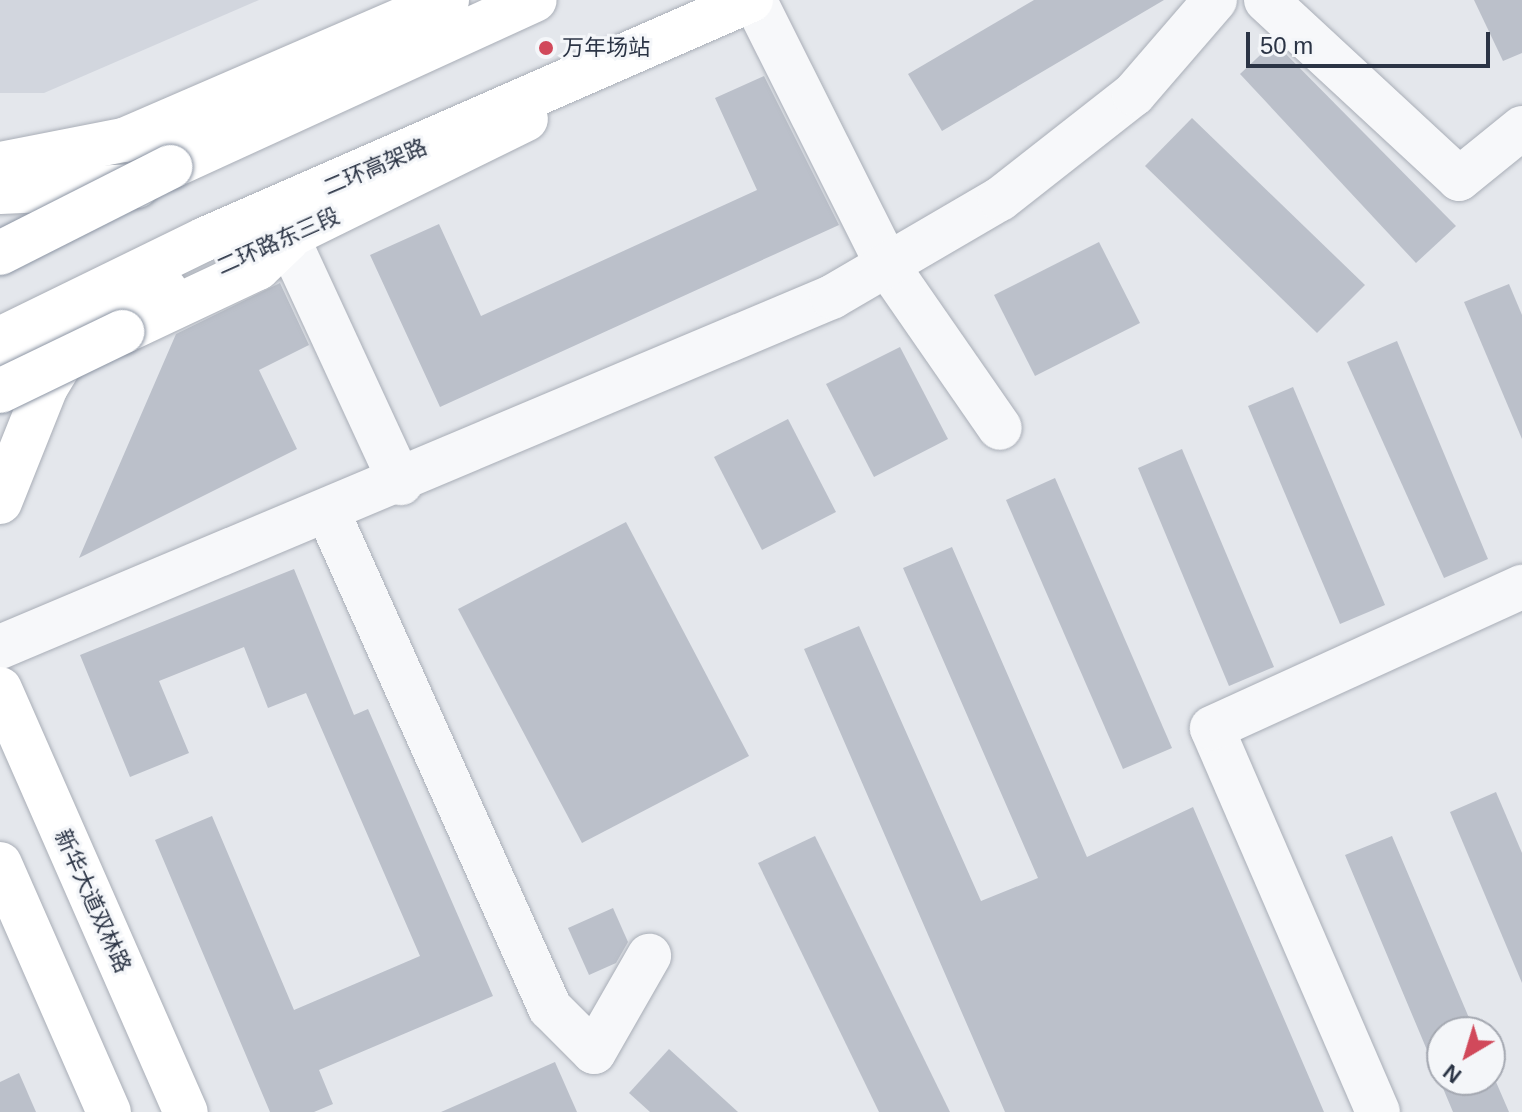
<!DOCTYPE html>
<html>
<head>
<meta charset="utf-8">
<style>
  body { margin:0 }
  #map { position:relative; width:1522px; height:1112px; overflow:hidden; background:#e4e7ec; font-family:Helvetica,"Noto Sans SC",sans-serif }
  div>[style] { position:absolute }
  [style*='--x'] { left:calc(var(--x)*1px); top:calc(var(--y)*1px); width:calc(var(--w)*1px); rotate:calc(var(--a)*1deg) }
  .built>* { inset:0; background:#d2d6de }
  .building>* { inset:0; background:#bbc0ca }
  .roads { filter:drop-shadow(0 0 2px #a9aeb7) drop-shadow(0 0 2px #a9aeb7) }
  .minor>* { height:44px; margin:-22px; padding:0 22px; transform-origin:22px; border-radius:22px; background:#f7f8fa }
  .major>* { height:44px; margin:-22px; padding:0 22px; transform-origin:22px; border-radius:22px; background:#fff }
  .highway>* { height:44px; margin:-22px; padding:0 22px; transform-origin:22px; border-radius:22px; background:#fff }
  .bridges { filter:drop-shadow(0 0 2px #8b94a3) drop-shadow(0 0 2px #8b94a3) }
  .highway-bridge>* { height:44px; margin:-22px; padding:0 22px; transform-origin:22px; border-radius:22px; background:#fff }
  .dots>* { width:22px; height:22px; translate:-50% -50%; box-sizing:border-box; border:4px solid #f4f6f9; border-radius:50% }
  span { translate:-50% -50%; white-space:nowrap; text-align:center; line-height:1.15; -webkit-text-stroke:6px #f4f6f9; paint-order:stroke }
  .poi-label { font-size:22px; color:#2b3445 }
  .left { translate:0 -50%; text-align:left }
  .street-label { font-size:22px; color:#2b3445 }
  .north { position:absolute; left:1426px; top:1016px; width:80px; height:80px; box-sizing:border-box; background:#f4f6f9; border:2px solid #a4a8b1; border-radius:50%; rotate:218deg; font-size:22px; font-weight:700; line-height:32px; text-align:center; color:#2b3445 }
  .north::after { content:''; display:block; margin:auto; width:28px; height:36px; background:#d1495b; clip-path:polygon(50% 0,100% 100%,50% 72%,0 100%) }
  .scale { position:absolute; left:1246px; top:32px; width:244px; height:36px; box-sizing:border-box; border:4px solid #2b3445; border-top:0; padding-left:10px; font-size:24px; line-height:28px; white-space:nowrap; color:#2b3445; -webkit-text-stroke:6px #f4f6f9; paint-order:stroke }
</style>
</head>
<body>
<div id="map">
  <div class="built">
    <i style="clip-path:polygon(0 0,259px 0,44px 93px,0 93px)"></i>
  </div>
  <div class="building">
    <i style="clip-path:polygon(1034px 0,1164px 0,942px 131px,908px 74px)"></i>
    <i style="clip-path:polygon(1474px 0,1522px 0,1522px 53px,1503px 61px)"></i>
    <i style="clip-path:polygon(1274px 42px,1456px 226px,1416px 263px,1240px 74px)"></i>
    <i style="clip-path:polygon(764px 76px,839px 225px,440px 407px,370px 255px,439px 224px,481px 316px,757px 190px,715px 98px)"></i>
    <i style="clip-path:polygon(1192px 118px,1365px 285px,1317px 333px,1145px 166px)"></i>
    <i style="clip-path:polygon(1099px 242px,1140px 323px,1035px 376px,994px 295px)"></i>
    <i style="clip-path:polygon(280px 283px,309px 345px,259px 370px,297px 449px,79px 558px,176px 334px)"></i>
    <i style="clip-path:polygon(1509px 284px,1522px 315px,1522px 439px,1464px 302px)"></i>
    <i style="clip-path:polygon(1397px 341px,1488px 559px,1444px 578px,1347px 362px)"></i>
    <i style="clip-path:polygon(900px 347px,948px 439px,874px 477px,826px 384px)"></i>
    <i style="clip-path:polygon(1293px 387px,1385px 605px,1340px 624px,1248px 406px)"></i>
    <i style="clip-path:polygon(788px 419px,836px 512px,762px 550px,714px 457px)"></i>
    <i style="clip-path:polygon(1182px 449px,1274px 667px,1229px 686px,1138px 468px)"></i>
    <i style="clip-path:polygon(1055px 478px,1172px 748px,1123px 769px,1006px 500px)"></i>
    <i style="clip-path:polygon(626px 522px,749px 756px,582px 843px,458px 609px)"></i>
    <i style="clip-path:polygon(952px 547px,1087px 857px,1193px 807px,1324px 1112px,1005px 1112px,804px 649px,859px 626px,981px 901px,1038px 878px,903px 568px)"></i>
    <i style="clip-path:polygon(294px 569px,354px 715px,368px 709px,493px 996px,319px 1070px,333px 1104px,314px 1112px,270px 1112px,155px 840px,212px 816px,294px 1010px,420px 956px,306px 693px,268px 708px,244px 647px,159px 681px,189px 753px,130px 777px,80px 655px)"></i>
    <i style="clip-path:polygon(1496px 792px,1522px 853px,1522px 983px,1450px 812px)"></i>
    <i style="clip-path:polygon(815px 836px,950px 1112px,879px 1112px,758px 863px)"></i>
    <i style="clip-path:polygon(1392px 836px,1475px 1032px,1442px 1032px,1442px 1080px,1490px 1080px,1490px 1068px,1509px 1112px,1453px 1112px,1345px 855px)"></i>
    <i style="clip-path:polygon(613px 908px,628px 942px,616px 963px,589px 975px,568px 928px)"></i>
    <i style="clip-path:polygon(669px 1049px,738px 1112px,650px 1112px,629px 1093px)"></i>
    <i style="clip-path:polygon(555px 1062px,577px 1112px,441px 1112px)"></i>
    <i style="clip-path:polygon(19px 1073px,36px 1112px,0 1112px,0 1082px)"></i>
  </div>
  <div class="roads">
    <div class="minor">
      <i style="--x:1266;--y:0;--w:263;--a:42.8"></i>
      <i style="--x:1459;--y:179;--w:81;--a:-39"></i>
      <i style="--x:756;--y:3;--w:293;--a:63.4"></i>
      <i style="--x:887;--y:265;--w:198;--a:55.3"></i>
      <i style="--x:288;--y:239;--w:269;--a:65.2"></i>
      <i style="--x:327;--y:510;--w:546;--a:65.88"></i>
      <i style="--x:550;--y:1008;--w:62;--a:45"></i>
      <i style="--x:594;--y:1052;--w:111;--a:-60.2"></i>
      <i style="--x:0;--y:647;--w:903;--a:-22.82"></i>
      <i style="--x:832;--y:297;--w:194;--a:-30.3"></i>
      <i style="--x:1000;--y:199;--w:170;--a:-38.1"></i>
      <i style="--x:1134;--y:94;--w:124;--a:-49.2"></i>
      <i style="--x:1378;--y:1112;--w:418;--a:-113.4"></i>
      <i style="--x:1212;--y:728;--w:341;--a:-24.5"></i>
    </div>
    <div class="major">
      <i style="--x:0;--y:192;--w:137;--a:-2.5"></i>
      <i style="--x:254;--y:253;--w:303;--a:-26.2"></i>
      <i style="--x:0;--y:361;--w:180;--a:-23.3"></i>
      <i style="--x:0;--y:502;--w:124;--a:-68.2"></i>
      <i style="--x:46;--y:387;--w:50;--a:-58.8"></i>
      <i style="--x:0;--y:689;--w:462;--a:66.3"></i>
      <i style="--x:0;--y:864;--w:271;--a:66.3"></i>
    </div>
    <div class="highway">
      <i style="--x:0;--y:164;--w:126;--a:-11"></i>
      <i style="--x:124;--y:140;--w:352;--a:-23.4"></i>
      <i style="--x:170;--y:167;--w:401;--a:-24.6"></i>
      <i style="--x:122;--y:332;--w:150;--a:-25.2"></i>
      <i style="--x:258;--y:268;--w:42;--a:-44"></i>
      <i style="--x:0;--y:339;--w:228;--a:-26"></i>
      <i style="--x:205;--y:239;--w:596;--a:-23.64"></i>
    </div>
  </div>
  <div class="bridges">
    <div class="highway-bridge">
      <i style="--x:0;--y:253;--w:191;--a:-26.8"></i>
      <i style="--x:0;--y:391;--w:136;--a:-25.8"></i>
    </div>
  </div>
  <div class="dots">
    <i style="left:546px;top:48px;background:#d1495b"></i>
  </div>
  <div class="poi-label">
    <span class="left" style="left:562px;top:48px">万年场站</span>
  </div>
  <div class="street-label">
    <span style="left:375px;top:167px;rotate:-23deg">二环高架路</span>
    <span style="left:278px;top:241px;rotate:-24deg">二环路东三段</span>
    <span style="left:93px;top:901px;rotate:66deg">新华大道双林路</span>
  </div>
  <div class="north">N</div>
  <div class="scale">50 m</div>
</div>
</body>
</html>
